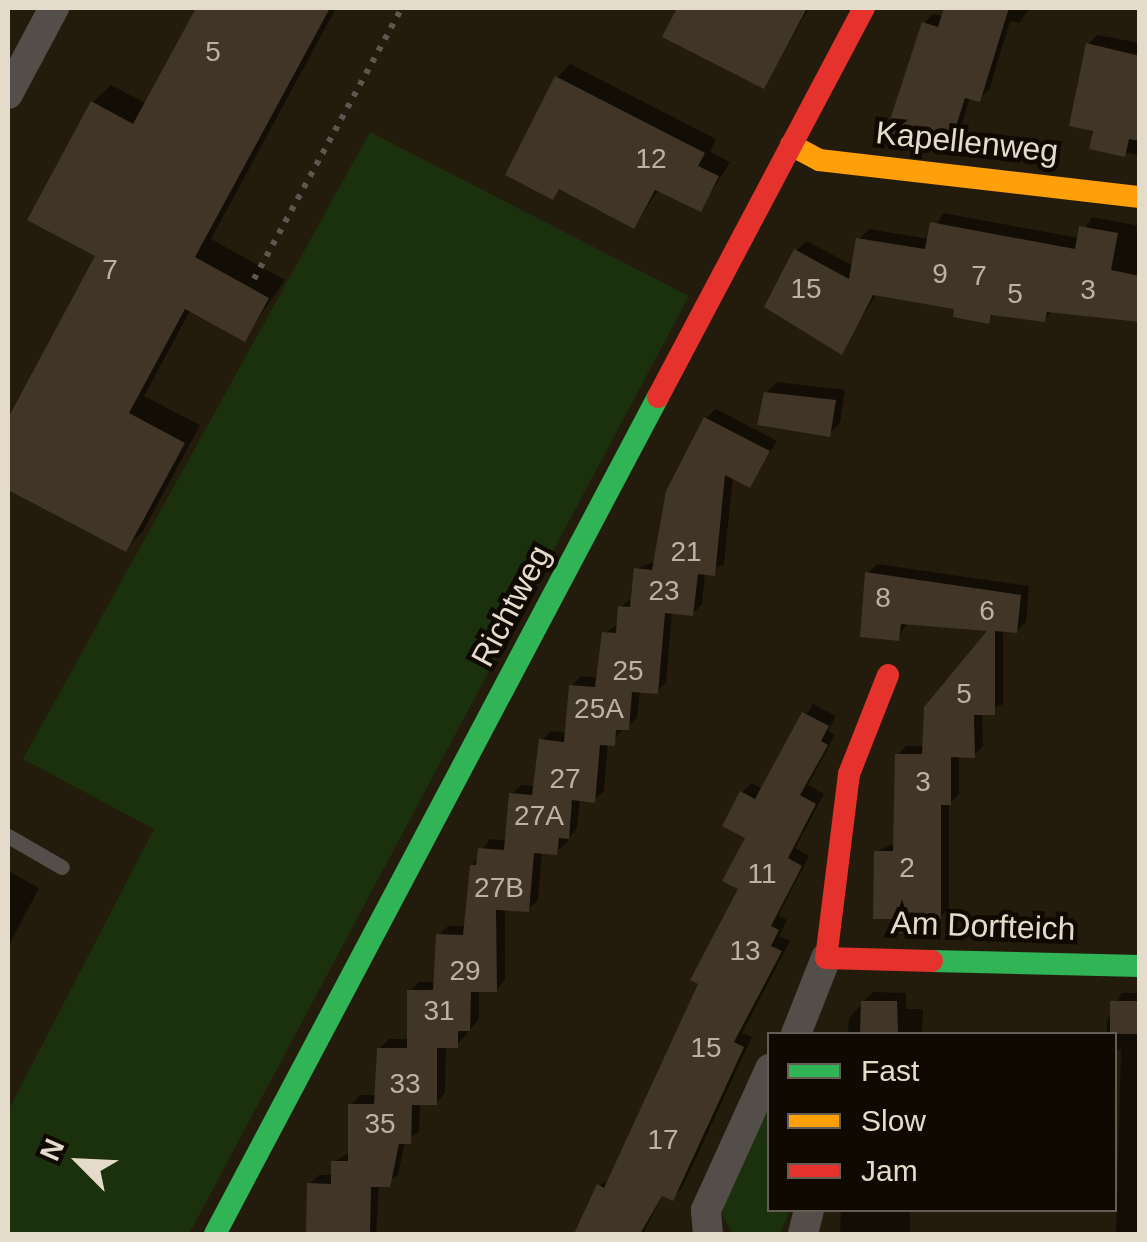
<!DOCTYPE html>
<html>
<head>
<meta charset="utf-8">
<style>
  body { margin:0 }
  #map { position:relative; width:1147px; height:1242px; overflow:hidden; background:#231b0c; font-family:Arial,sans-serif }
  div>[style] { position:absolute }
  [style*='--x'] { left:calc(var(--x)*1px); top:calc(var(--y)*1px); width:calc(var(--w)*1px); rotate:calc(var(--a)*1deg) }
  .green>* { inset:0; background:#1b310d }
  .shadow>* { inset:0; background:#0007 }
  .building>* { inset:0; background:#413527 }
  .path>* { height:6px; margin-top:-3px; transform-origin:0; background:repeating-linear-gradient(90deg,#5d5751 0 5px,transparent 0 13px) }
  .lane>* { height:15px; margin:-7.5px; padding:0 7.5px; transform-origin:7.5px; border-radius:7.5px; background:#534e49 }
  .street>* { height:30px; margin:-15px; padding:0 15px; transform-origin:15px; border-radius:15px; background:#534e49 }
  .fast>* { height:22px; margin:-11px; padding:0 11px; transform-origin:11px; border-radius:11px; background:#30b455 }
  .slow>* { height:22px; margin:-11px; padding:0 11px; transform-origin:11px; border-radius:11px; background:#ff9f0a }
  .jam>* { height:22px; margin:-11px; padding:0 11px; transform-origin:11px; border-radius:11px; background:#e5322d }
  span { translate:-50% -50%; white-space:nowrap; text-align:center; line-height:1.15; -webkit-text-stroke:9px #100902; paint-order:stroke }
  .number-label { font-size:28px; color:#bcb2a2 }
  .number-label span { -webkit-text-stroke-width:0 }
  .street-label { font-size:32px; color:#e5dbcb }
  .frame { position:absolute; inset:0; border:10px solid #e5dbcb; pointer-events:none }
  .legend { position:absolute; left:767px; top:1032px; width:350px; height:180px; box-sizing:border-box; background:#100902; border:2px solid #655d52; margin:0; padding:12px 18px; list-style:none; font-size:30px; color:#e5dbcb }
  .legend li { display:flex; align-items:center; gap:20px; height:50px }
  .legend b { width:50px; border:2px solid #655d52 }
  .north { position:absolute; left:30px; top:1112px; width:100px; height:100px; -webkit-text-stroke:8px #100902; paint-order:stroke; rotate:294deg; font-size:28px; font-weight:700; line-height:40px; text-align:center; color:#e5dbcb }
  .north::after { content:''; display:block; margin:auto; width:35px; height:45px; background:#e5dbcb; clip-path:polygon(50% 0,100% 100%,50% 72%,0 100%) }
</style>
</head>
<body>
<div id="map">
  <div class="green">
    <i style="clip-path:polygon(370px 132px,689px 296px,189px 1234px,8px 1234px,8px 1111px,154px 829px,23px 759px)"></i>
    <i style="clip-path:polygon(769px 1106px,770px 1210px,790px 1210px,780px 1234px,733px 1234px,722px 1215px,724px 1201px)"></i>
  </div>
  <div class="shadow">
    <i style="clip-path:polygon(199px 8px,336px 8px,211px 239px,285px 280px,244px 339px,191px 309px,144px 396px,200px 425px,143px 531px,126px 549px,8px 486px,8px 423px,98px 255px,93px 102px,111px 85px,147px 104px)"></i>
    <i style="clip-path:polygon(679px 8px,809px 8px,764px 86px,665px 36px)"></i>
    <i style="clip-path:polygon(946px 8px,1030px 8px,1019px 23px,1010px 21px,989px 90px,979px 99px,970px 97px,961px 127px,952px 137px,928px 130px,917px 142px,924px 23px,933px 14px,943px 16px)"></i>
    <i style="clip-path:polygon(1097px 35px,1140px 43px,1140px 155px,1092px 147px,1089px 44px)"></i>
    <i style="clip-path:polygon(570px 64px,716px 139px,710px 152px,730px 162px,701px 209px,659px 189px,634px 226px,561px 188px,552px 197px,557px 78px)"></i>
    <i style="clip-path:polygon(943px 213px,1079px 238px,1092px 217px,1140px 226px,1140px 317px,1053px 310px,1045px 319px,996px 313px,988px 321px,957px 307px,877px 293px,841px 351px,796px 251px,806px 241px,854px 266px,859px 239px,869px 229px,929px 239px)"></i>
    <i style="clip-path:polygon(777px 382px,845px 390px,840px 423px,829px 434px,766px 393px)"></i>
    <i style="clip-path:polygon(716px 409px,777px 441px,750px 485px,733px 476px,724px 564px,705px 572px,702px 604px,692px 614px,672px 612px,666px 682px,657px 692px,640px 690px,637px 718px,608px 743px,604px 791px,594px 800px,580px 798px,577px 827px,566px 843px,556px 852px,542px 851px,538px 900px,528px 910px,505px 908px,505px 980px,496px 990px,479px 990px,479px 1019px,457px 1045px,446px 1045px,445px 1093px,436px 1103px,420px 1103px,419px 1132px,405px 1141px,398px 1175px,379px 1184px,376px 1234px,309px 1234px,309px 1184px,319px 1175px,333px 1175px,334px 1162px,351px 1152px,351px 1105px,360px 1095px,377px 1095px,379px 1049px,389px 1039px,410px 1039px,410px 991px,419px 982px,436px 982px,438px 936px,448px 926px,466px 926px,472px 866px,490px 839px,508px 841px,512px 794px,521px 785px,535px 786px,541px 741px,551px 731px,568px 733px,572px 686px,581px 676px,599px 678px,605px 633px,619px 624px,620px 607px,633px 598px,637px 569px,656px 561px,706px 418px)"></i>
    <i style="clip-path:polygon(877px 564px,1029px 586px,1026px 622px,1016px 631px,1003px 630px,1003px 704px,982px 713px,983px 746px,974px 755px,959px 755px,959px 794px,949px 804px,949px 907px,928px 932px,894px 916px,876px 852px,895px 843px,897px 756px,906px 746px,925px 746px,992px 629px,908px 622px,898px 638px,868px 573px)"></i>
    <i style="clip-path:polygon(813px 704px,836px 716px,828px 731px,835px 735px,808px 785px,824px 794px,795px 848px,809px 856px,778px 916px,787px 920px,779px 936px,790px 941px,742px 1033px,752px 1037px,682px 1188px,672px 1198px,663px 1194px,643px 1234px,577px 1234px,599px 1186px,611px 1178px,741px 888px,748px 837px,742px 792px,752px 783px,763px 789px)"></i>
    <i style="clip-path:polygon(8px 871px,39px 888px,8px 947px)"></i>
    <i style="clip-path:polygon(873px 992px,906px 993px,906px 1009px,923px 1009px,922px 1034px,848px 1034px,849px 1018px)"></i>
    <i style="clip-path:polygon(1122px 993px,1140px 993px,1140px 1234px,1116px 1234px,1121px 1050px,1114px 1050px,1114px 1034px,1107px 1034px,1107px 1021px)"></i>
    <i style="clip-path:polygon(841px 1210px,910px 1210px,910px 1234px,840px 1234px)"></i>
  </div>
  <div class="building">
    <i style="clip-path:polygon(196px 8px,330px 8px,195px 257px,269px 298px,245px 342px,185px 309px,129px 413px,185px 443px,126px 552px,8px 490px,8px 418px,95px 256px,27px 220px,91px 101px,133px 124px)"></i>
    <i style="clip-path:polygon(677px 8px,807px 8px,764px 89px,662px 37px)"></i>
    <i style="clip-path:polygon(944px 8px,1009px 8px,980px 102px,965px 98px,952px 139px,922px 130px,918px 145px,884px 138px,922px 22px,938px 27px)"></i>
    <i style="clip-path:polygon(1086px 43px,1140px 56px,1140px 141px,1129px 139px,1125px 157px,1089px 149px,1093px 131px,1069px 126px)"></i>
    <i style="clip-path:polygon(555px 76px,705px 153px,698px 166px,719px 176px,701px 212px,655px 190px,634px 229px,559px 189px,553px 200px,505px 175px)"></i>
    <i style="clip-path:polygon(930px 222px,1075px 249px,1079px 226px,1118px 233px,1111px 270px,1140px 276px,1140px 322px,1047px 312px,1045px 322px,991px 315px,989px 324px,953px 317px,954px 309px,873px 295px,842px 355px,764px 307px,794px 249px,849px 279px,856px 238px,925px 249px)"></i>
    <i style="clip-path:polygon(764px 392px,836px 400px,830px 437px,757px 425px)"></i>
    <i style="clip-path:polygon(704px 417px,770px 451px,750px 488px,725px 475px,715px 576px,698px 574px,693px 616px,665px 613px,658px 694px,632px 692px,629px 730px,616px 730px,615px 746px,600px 745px,595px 803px,572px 800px,569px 839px,559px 838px,557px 855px,534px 853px,529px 912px,496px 910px,497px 992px,471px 992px,470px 1031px,458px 1031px,458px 1048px,437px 1048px,437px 1105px,412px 1105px,411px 1144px,399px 1144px,390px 1187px,371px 1187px,370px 1234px,306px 1234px,307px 1183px,331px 1184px,331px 1161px,348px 1161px,348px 1104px,374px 1104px,377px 1048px,407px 1048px,407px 990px,433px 990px,436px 934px,463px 935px,470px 865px,476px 865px,478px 848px,504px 850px,509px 793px,532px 795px,539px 739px,564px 742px,569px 685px,595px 687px,602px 632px,616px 633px,618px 606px,630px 607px,634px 568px,652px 570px,666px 491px)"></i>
    <i style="clip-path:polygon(865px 572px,1021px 595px,1017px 633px,995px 631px,995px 715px,974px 715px,975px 758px,951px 757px,951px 805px,941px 805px,941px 919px,929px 919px,929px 934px,892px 933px,892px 919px,873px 919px,874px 851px,893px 851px,895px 754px,922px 754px,924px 707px,987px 631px,901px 624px,899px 641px,860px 637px)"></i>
    <i style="clip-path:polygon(802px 712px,829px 726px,821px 741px,828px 745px,800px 795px,816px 804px,788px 858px,802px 866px,771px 926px,779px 930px,771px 946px,782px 951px,734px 1042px,744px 1047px,673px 1201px,662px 1196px,640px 1234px,574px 1234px,597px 1184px,604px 1188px,698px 984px,690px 980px,738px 889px,722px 881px,745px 838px,722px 826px,740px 791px,755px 799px)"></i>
    <i style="clip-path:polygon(861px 1001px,897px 1001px,898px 1034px,860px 1034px)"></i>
    <i style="clip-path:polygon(1110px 1001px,1140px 1001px,1140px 1034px,1110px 1034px)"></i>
  </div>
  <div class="path">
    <i style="--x:254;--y:279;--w:309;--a:-61.4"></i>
  </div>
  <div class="lane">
    <i style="--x:8;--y:836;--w:62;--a:29.9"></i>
  </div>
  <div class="street">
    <i style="--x:8;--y:94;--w:98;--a:-61.9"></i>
    <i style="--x:796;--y:1034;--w:82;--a:-68.5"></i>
    <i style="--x:708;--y:1234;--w:24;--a:-95"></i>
    <i style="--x:706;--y:1210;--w:155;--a:-65.6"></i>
    <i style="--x:803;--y:1234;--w:25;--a:-76"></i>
  </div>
  <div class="fast">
    <i style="--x:932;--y:961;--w:208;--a:1.4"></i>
    <i style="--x:215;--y:1234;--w:947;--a:-62.11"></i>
  </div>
  <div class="slow">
    <i style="--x:791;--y:145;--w:32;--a:28"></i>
    <i style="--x:819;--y:160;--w:323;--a:6.6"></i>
  </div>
  <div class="jam">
    <i style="--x:658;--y:397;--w:440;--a:-62.1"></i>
    <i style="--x:888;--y:675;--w:106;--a:111.5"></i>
    <i style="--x:849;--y:774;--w:185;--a:97.1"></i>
    <i style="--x:826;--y:958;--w:106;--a:1.6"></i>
  </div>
  <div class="number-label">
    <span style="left:213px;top:52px">5</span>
    <span style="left:651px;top:159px">12</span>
    <span style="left:110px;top:270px">7</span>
    <span style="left:940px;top:274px">9</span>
    <span style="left:979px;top:276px">7</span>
    <span style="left:806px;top:289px">15</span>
    <span style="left:1088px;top:290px">3</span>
    <span style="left:1015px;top:294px">5</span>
    <span style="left:686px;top:552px">21</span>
    <span style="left:664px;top:591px">23</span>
    <span style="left:883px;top:598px">8</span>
    <span style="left:987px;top:611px">6</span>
    <span style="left:628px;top:671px">25</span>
    <span style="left:964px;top:694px">5</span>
    <span style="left:599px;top:709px">25A</span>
    <span style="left:565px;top:779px">27</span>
    <span style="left:923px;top:782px">3</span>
    <span style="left:539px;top:816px">27A</span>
    <span style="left:907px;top:868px">2</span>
    <span style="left:762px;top:874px">11</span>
    <span style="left:499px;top:888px">27B</span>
    <span style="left:745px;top:951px">13</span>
    <span style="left:465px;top:971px">29</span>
    <span style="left:439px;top:1011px">31</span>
    <span style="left:706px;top:1048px">15</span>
    <span style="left:405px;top:1084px">33</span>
    <span style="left:380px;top:1124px">35</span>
    <span style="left:663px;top:1140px">17</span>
  </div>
  <div class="street-label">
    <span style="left:967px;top:142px;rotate:6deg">Kapellenweg</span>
    <span style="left:511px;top:606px;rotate:-62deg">Richtweg</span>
    <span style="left:983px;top:926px;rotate:2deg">Am Dorfteich</span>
  </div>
  <div class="frame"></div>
  <ul class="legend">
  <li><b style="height:12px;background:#30b455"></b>Fast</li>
  <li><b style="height:12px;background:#ff9f0a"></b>Slow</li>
  <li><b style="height:12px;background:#e5322d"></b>Jam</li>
  </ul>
  <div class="north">N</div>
</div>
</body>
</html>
